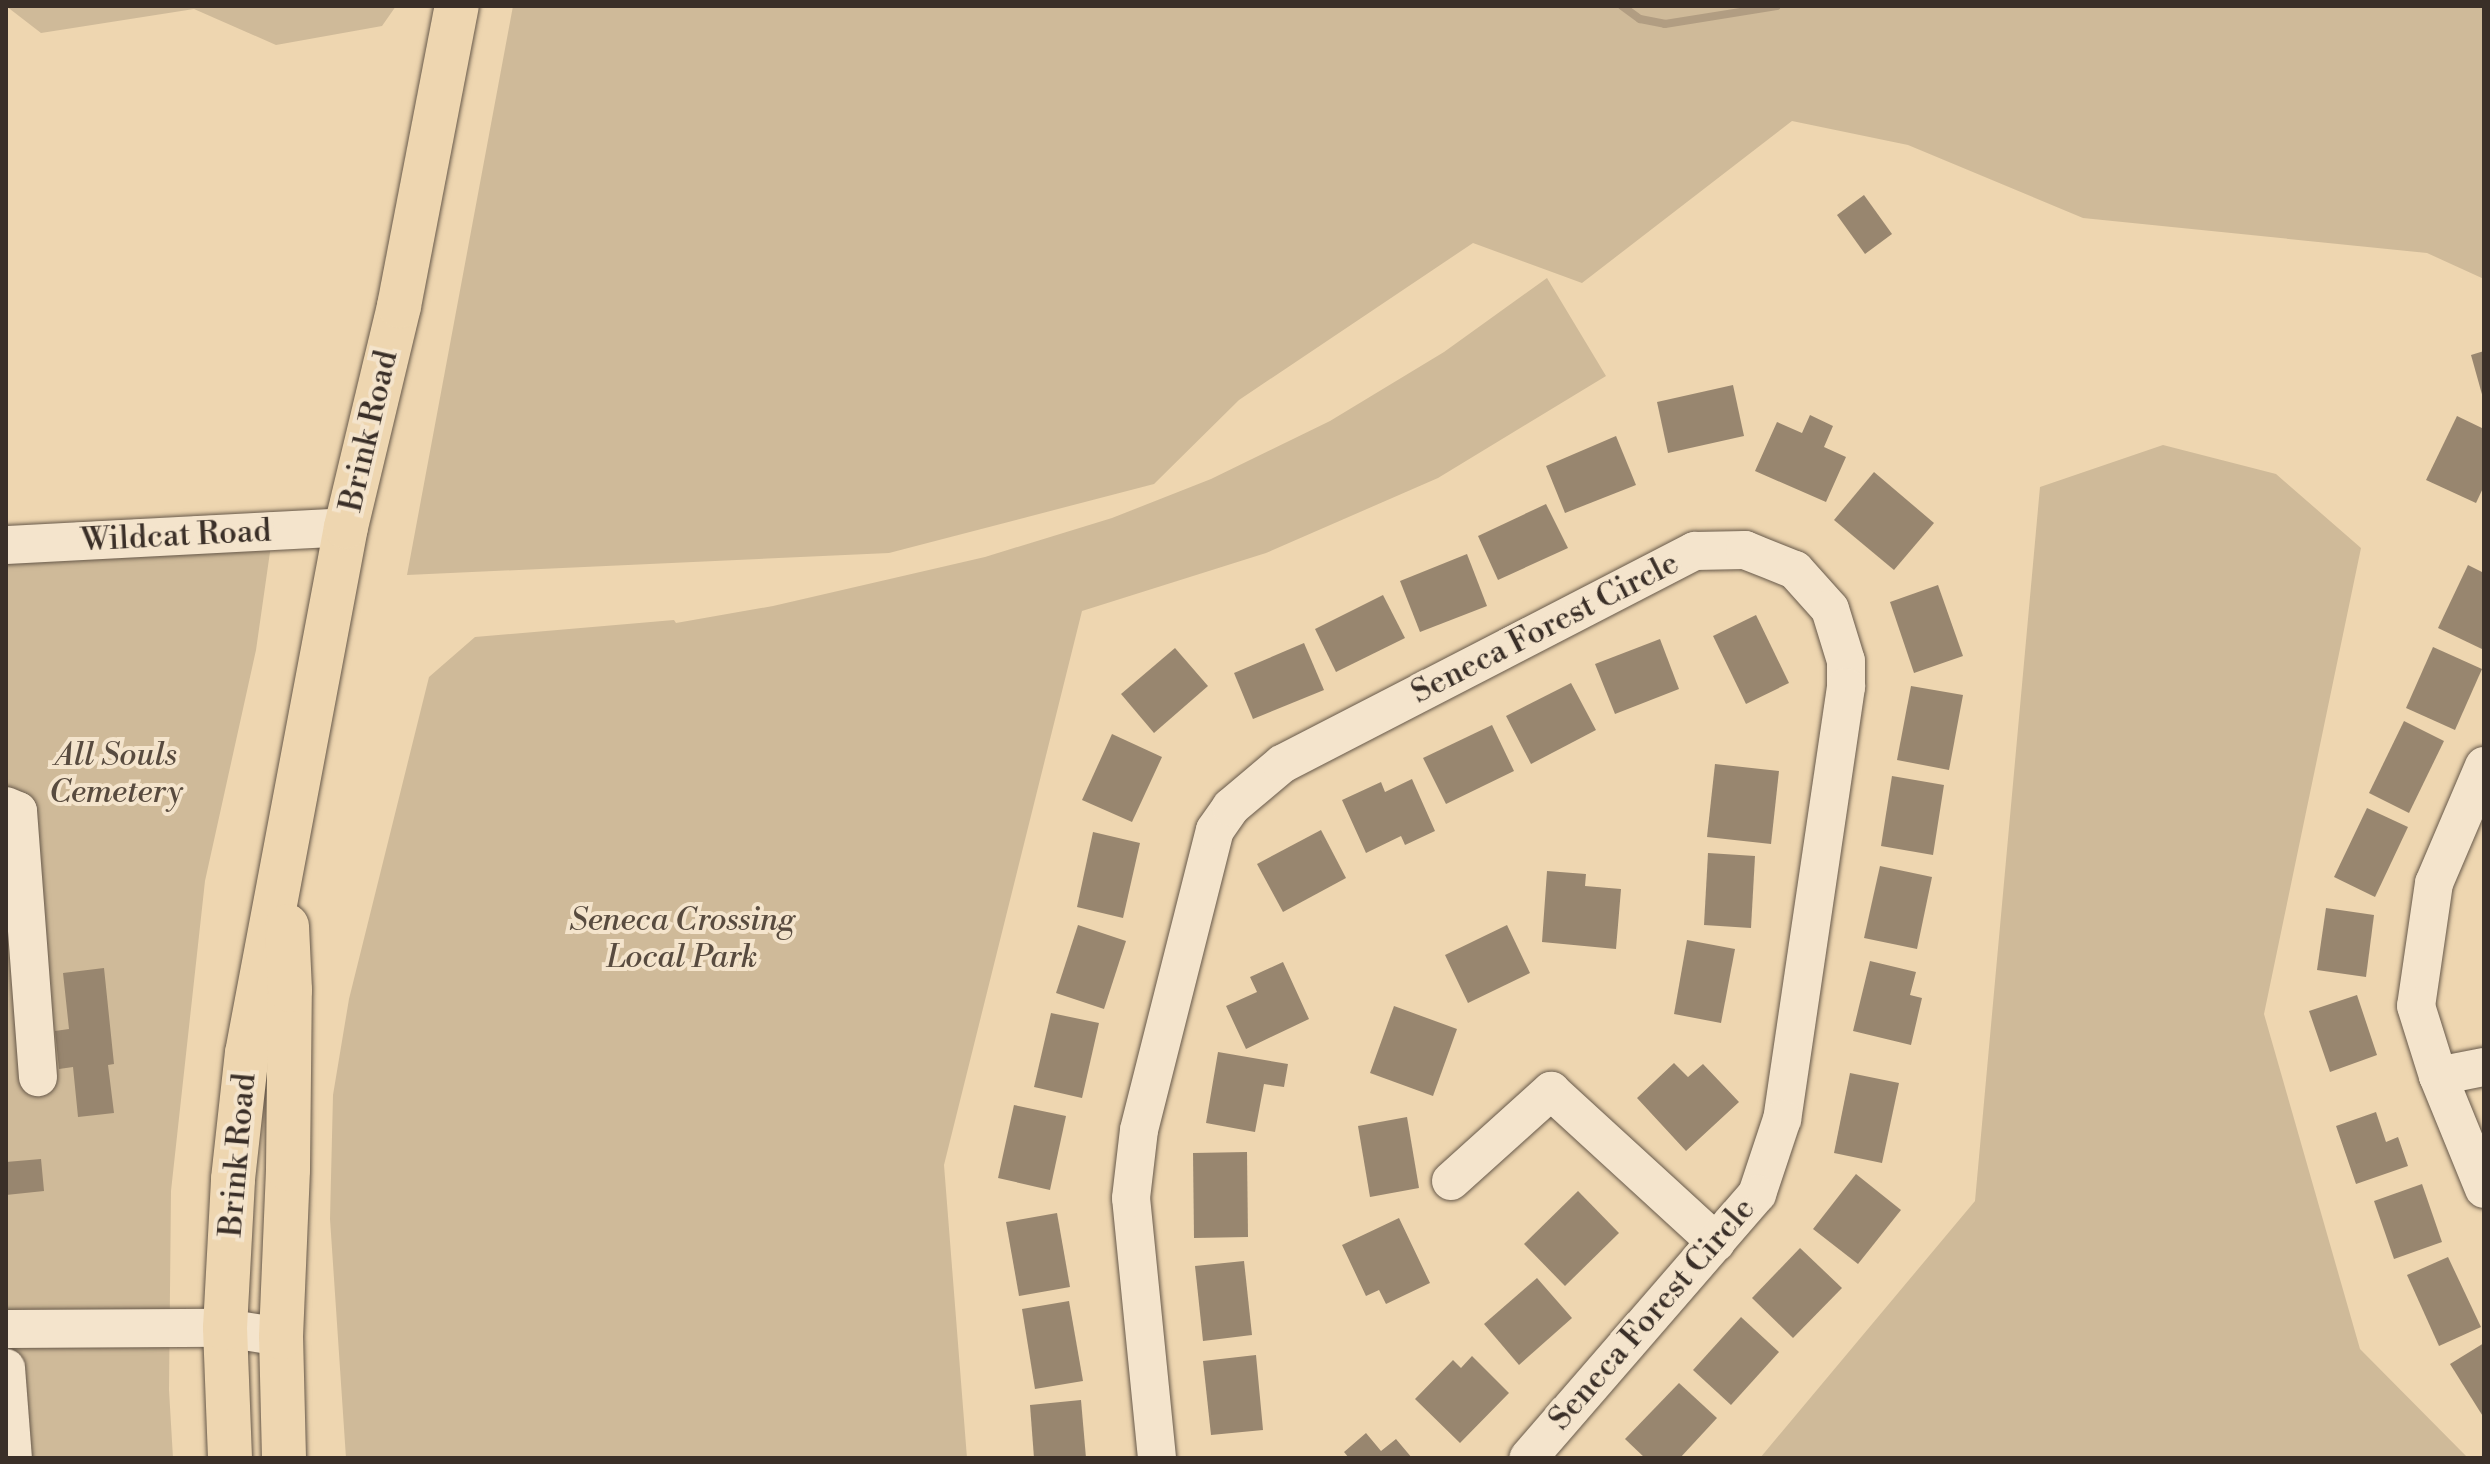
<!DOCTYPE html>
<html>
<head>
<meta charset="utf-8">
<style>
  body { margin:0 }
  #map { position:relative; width:2490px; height:1464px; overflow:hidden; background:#eed6b0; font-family:"Libre Bodoni",serif }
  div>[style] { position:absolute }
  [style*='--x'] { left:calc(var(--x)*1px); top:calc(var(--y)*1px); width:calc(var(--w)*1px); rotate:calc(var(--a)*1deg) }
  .green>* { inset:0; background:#cfba99 }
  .stream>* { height:8px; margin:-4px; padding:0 4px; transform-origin:4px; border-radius:4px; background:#b19d82 }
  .building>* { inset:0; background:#98866f }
  .roads { filter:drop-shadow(0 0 2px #67594a) drop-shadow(0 0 2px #67594a) }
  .minor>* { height:38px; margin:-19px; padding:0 19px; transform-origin:19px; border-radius:19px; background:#f4e4cc }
  .major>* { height:44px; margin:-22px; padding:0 22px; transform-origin:22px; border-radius:22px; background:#eed6b0 }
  span { translate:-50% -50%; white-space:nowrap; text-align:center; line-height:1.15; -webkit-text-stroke:8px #f4e4cc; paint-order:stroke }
  .street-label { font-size:32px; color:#3a2f28 }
  .park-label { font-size:32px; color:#584b3f; font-style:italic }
  .frame { position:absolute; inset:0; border:8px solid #3a2f28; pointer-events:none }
</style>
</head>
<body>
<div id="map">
  <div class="green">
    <i style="clip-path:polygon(6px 6px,396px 6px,382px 26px,276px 45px,194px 9px,41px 33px)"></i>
    <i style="clip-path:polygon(513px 6px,2484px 6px,2484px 279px,2427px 253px,2083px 218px,1908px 145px,1792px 121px,1582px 283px,1473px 243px,1239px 400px,1154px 484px,889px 553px,407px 575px)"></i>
    <i style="clip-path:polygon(1547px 278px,1606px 376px,1438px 478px,1266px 553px,1082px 611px,944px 1165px,967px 1458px,346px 1458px,330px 1219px,333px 1095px,349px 999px,429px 677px,475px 637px,674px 620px,676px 623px,773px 606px,985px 557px,1112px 518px,1211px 479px,1330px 421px,1444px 352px)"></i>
    <i style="clip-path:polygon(2163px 445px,2276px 474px,2361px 548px,2264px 1014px,2360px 1349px,2468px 1458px,1760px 1458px,1975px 1201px,2040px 487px)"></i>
    <i style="clip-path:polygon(273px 531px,256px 650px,205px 881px,171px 1191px,169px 1390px,173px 1458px,6px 1458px,6px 545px)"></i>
  </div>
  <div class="stream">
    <i style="--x:1622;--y:6;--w:22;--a:36"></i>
    <i style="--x:1640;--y:19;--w:25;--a:11"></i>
    <i style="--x:1665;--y:24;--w:113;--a:-9.1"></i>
  </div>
  <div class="building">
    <i style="clip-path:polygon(1864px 195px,1892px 234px,1865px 254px,1837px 215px)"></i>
    <i style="clip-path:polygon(2484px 351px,2484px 398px,2483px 398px,2471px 355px)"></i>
    <i style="clip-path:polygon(1733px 385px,1744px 436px,1668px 453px,1657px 402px)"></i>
    <i style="clip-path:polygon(1810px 415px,1833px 426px,1824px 447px,1846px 457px,1826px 502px,1755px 471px,1777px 422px,1802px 433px)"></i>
    <i style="clip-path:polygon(2457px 416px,2484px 429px,2484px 486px,2476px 503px,2426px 480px)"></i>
    <i style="clip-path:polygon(1616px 436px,1636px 485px,1565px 513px,1546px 466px)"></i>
    <i style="clip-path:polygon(1874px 472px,1934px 523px,1894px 570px,1834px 520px)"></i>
    <i style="clip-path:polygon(1546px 504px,1568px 548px,1498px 580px,1478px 536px)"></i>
    <i style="clip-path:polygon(1467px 554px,1487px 606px,1420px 632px,1400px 581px)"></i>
    <i style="clip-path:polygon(2468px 565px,2484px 573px,2484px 650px,2438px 628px)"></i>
    <i style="clip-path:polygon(1938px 585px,1963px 656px,1914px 673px,1890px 602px)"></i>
    <i style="clip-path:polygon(1383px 595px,1405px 638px,1336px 672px,1315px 629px)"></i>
    <i style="clip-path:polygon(1756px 615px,1789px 683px,1746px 704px,1713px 636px)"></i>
    <i style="clip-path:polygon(1660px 639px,1679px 689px,1615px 714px,1595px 664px)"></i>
    <i style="clip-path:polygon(1304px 643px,1324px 690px,1253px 719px,1234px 673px)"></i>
    <i style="clip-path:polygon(2433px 647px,2482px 669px,2455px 730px,2406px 708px)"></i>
    <i style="clip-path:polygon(1175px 648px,1208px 686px,1154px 733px,1121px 694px)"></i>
    <i style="clip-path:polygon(1571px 683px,1596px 730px,1531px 764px,1506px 716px)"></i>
    <i style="clip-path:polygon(1911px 686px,1963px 695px,1949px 770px,1897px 760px)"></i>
    <i style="clip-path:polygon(2404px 721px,2444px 741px,2409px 813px,2369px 793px)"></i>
    <i style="clip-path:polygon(1492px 725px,1514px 771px,1446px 804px,1423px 758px)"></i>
    <i style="clip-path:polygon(1112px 734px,1162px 757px,1132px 822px,1082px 800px)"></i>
    <i style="clip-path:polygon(1715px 764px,1779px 771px,1771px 844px,1707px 837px)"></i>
    <i style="clip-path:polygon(1892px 776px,1944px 785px,1933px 855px,1881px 846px)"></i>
    <i style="clip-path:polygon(1412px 779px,1435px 831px,1405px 845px,1401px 836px,1366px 853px,1342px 800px,1381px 782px,1385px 792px)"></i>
    <i style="clip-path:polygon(2367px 808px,2408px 827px,2375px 897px,2334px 877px)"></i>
    <i style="clip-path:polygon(1321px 830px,1346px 878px,1283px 912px,1257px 864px)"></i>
    <i style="clip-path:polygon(1093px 832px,1140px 843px,1123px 918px,1077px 907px)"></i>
    <i style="clip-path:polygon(1708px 853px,1755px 856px,1751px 928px,1704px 925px)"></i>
    <i style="clip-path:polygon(1880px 866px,1932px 877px,1917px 949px,1864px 938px)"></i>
    <i style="clip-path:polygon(1547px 871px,1586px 874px,1585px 886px,1621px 889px,1616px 949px,1542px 942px)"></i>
    <i style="clip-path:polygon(2326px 908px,2374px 915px,2366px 977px,2317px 970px)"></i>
    <i style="clip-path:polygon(1078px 925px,1126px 941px,1104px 1009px,1056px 993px)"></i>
    <i style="clip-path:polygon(1507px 925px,1530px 973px,1468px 1003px,1445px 955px)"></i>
    <i style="clip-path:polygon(1687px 940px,1735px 949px,1721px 1023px,1674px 1014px)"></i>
    <i style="clip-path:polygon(1870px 961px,1916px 972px,1910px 995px,1922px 998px,1911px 1045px,1853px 1031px)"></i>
    <i style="clip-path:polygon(1283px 962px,1309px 1019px,1246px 1049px,1226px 1006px,1257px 992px,1250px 977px)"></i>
    <i style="clip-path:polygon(104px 968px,114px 1064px,108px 1065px,114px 1113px,78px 1117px,73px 1067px,59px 1069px,55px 1031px,69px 1029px,63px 973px)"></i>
    <i style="clip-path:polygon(2357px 995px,2377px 1055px,2330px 1072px,2309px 1011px)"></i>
    <i style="clip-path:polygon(1394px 1006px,1457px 1029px,1433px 1096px,1370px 1073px)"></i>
    <i style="clip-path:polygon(1051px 1013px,1099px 1023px,1082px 1098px,1034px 1087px)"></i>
    <i style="clip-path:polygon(1218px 1052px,1288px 1064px,1284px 1087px,1264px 1084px,1255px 1132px,1206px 1123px)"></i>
    <i style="clip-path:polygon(1674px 1063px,1688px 1077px,1703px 1064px,1739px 1102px,1686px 1151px,1637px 1098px)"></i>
    <i style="clip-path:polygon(1850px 1073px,1899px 1083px,1882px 1163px,1834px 1153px)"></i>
    <i style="clip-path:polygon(1014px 1105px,1066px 1116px,1050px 1190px,998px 1178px)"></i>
    <i style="clip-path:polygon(2376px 1112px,2386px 1142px,2398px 1137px,2408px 1166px,2356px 1184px,2336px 1126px)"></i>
    <i style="clip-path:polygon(1407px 1117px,1419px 1188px,1370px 1197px,1358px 1126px)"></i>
    <i style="clip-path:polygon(1247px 1152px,1248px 1237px,1194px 1238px,1193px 1153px)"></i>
    <i style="clip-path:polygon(41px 1159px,44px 1191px,6px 1195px,6px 1162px)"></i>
    <i style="clip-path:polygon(1856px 1174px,1901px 1210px,1858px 1264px,1813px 1229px)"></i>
    <i style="clip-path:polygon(2422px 1184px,2442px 1242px,2394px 1259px,2374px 1201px)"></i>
    <i style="clip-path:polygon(1578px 1191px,1619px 1233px,1565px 1286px,1524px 1244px)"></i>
    <i style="clip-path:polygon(1057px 1213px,1070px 1287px,1019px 1296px,1006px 1222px)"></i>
    <i style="clip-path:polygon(1399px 1218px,1430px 1283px,1386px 1304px,1379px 1290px,1366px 1296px,1342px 1245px)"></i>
    <i style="clip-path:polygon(1800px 1248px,1842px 1288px,1793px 1338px,1752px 1298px)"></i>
    <i style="clip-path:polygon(2448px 1257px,2481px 1327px,2439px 1346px,2407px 1275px)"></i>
    <i style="clip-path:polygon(1244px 1261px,1252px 1335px,1203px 1341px,1195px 1266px)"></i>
    <i style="clip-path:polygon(1537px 1278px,1572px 1318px,1519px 1365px,1484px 1324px)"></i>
    <i style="clip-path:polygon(1069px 1301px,1083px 1381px,1035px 1389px,1022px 1309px)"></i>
    <i style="clip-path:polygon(1741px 1317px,1779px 1352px,1731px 1405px,1693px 1370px)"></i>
    <i style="clip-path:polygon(2484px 1343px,2484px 1418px,2450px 1364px)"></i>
    <i style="clip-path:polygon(1256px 1355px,1263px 1430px,1211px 1435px,1203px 1361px)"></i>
    <i style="clip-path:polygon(1472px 1356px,1509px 1393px,1460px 1443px,1415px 1399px,1453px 1360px,1461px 1368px)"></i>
    <i style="clip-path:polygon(1679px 1383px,1717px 1418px,1680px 1458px,1645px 1458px,1625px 1439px)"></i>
    <i style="clip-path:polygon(1081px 1400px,1086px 1458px,1034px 1458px,1030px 1405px)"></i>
    <i style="clip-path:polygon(1366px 1433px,1381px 1451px,1396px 1439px,1412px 1458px,1349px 1458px,1344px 1452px)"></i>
  </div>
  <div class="roads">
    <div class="minor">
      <i style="--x:6;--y:545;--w:340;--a:-3"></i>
      <i style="--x:2484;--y:766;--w:127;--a:113.1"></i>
      <i style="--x:2434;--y:883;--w:124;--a:98.3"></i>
      <i style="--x:2416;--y:1006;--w:73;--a:72.6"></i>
      <i style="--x:2438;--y:1076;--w:122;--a:67.8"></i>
      <i style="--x:6;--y:806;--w:13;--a:23"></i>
      <i style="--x:18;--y:811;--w:267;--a:85.7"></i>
      <i style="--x:2438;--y:1076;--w:47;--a:-11.1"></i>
      <i style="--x:1451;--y:1181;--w:135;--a:-42"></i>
      <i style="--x:1551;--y:1091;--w:224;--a:42.5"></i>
      <i style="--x:6;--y:1329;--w:219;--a:-0.3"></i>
      <i style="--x:225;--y:1328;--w:57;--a:9.1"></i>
      <i style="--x:6;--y:1368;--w:90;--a:85.6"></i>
      <i style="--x:1157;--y:1458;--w:261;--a:-95.7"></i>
      <i style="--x:1131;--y:1198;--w:68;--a:-83.3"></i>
      <i style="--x:1139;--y:1130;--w:309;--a:-75.8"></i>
      <i style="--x:1215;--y:830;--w:28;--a:-55"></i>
      <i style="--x:1231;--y:807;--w:67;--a:-40.1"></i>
      <i style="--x:1282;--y:764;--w:465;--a:-27.3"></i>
      <i style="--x:1695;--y:551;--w:50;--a:-1.1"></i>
      <i style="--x:1745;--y:550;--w:54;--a:21.8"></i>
      <i style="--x:1795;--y:570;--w:52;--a:48.1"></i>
      <i style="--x:1830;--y:609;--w:54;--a:72.9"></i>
      <i style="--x:1846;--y:661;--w:26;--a:90"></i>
      <i style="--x:1846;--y:687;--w:437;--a:98.4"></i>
      <i style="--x:1782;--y:1119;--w:79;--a:108.4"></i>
      <i style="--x:1757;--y:1194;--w:349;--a:130.9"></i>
    </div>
    <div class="major">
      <i style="--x:230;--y:1458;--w:130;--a:-92.2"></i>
      <i style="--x:225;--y:1328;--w:149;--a:-86.9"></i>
      <i style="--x:233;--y:1179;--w:127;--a:-83.7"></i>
      <i style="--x:247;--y:1053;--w:535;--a:-79.34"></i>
      <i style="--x:346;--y:527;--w:227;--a:-76.5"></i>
      <i style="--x:399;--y:306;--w:306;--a:-79.1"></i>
      <i style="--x:284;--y:1458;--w:121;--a:-91.4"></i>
      <i style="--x:281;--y:1337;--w:168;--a:-87.6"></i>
      <i style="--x:288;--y:1169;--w:179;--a:-89.4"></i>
      <i style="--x:290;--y:990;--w:64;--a:-92.7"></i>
    </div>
  </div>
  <div class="street-label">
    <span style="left:369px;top:431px;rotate:-77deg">Brink Road</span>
    <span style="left:176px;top:536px;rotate:-3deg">Wildcat Road</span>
    <span style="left:1545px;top:628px;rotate:-27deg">Seneca Forest Circle</span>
    <span style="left:238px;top:1155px;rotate:-85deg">Brink Road</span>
    <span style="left:1652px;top:1314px;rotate:-49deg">Seneca Forest Circle</span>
  </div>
  <div class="park-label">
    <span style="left:116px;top:774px">All Souls<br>Cemetery</span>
    <span style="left:682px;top:939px">Seneca Crossing<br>Local Park</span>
  </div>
  <div class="frame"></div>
</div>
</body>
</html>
